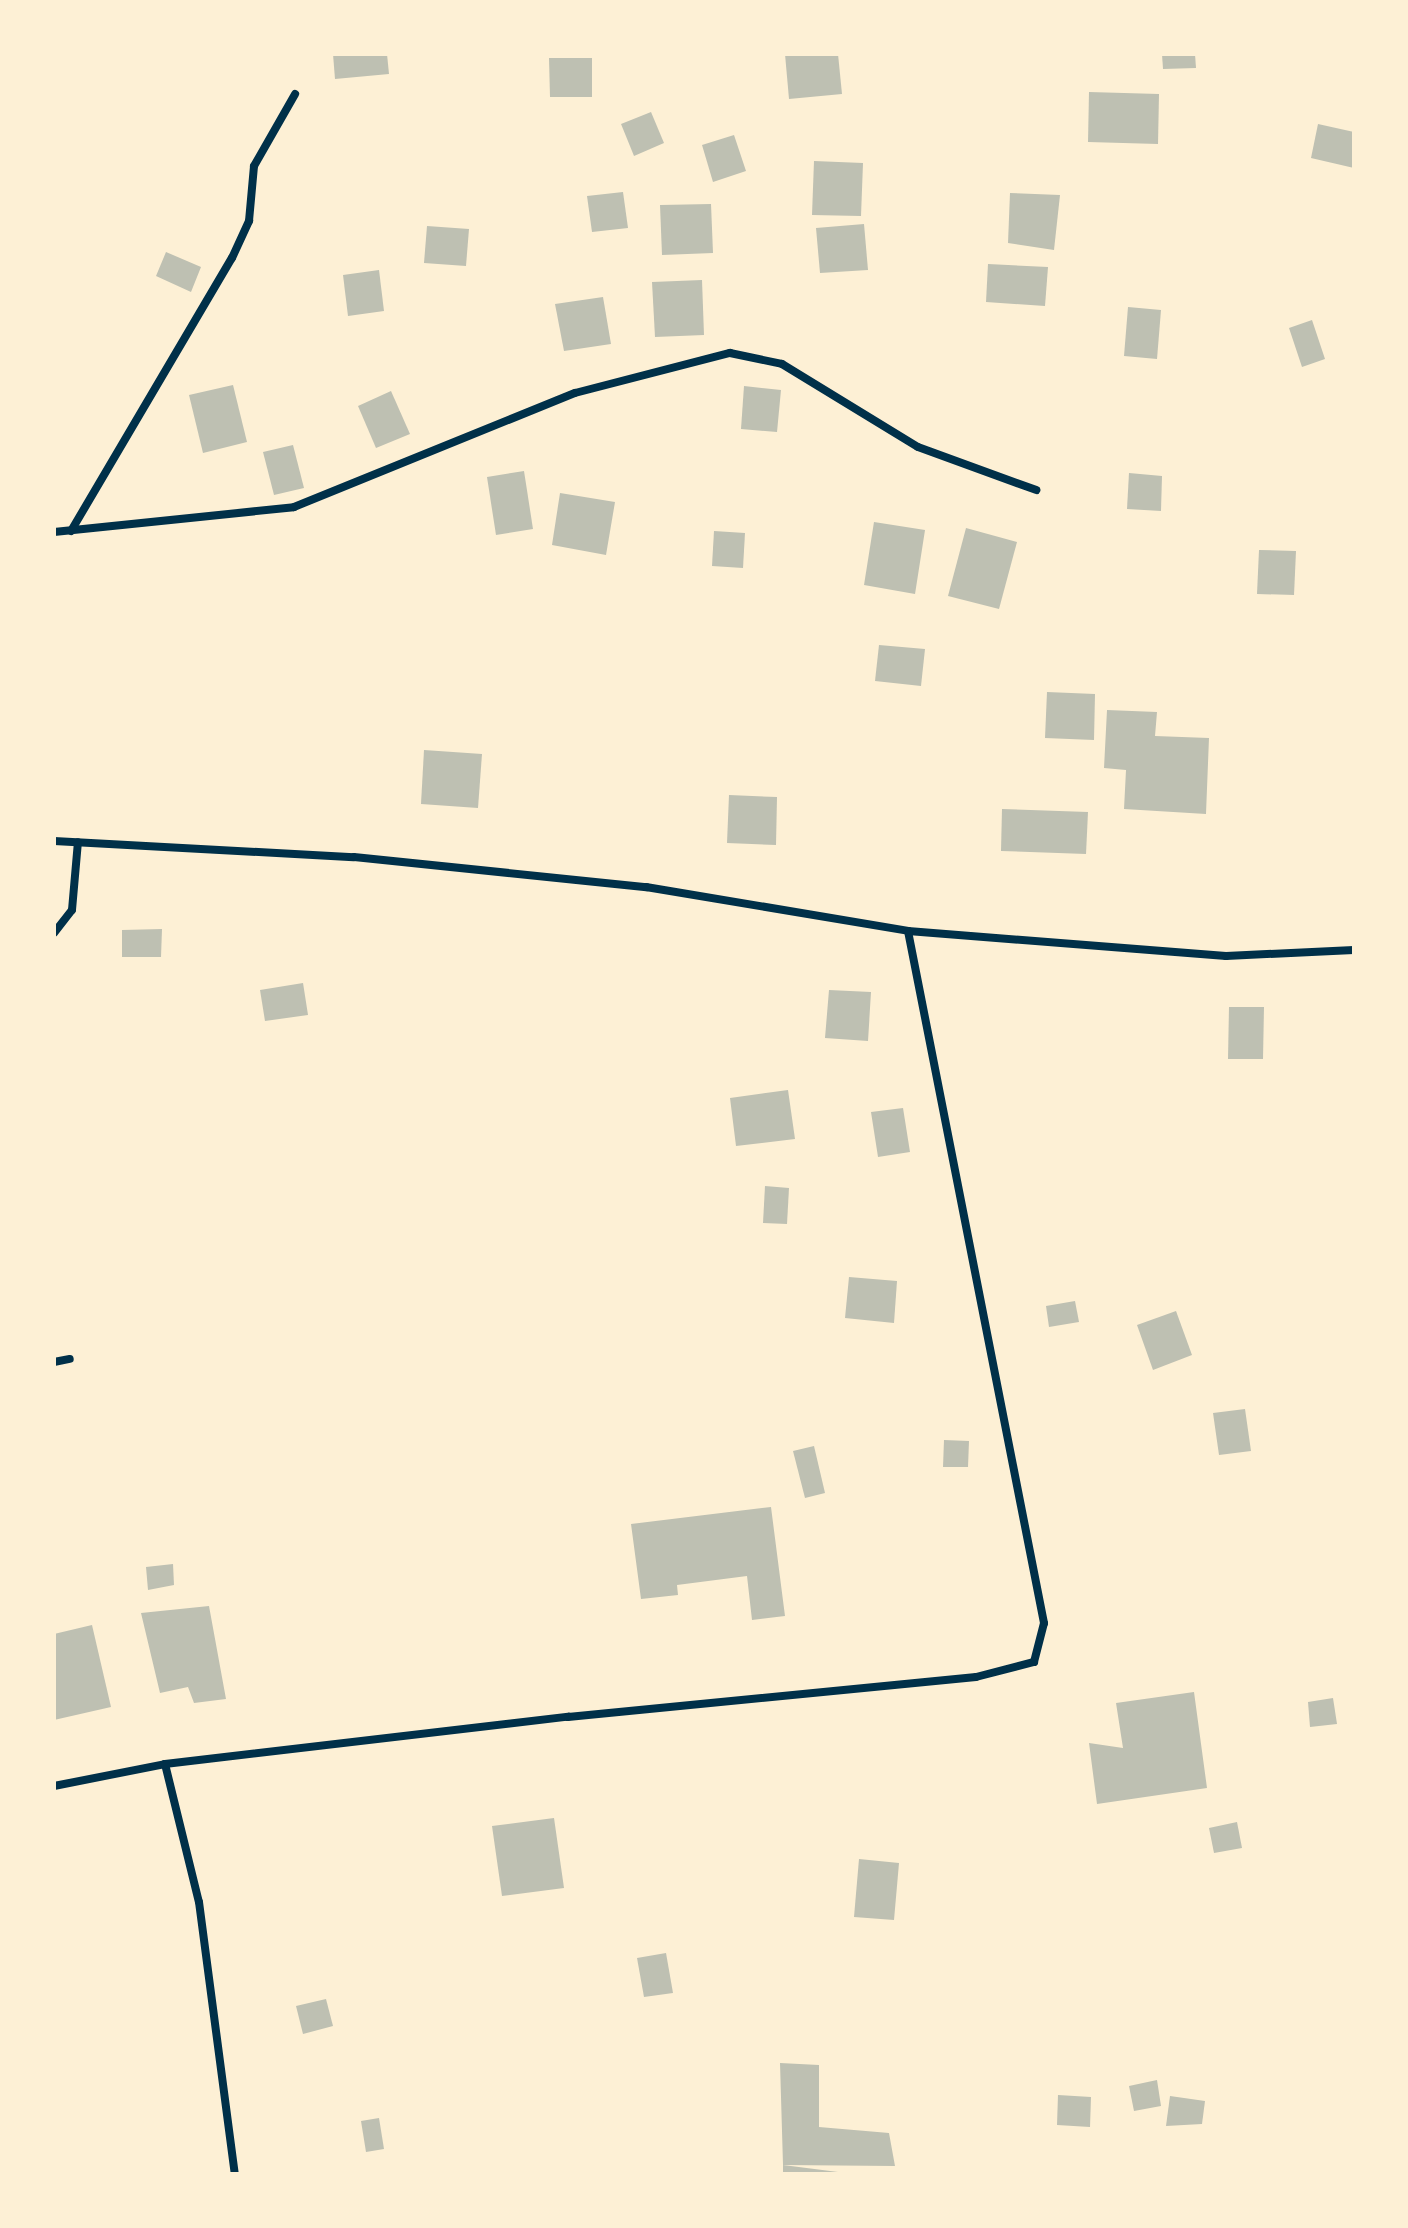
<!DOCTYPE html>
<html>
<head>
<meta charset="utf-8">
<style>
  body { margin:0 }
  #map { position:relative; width:1408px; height:2228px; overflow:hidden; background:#fdf0d5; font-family:Jost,sans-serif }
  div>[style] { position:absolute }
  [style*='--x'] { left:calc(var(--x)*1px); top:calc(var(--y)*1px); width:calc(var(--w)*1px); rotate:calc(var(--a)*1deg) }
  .building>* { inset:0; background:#bec0b2 }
  .minor>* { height:8px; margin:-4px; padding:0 4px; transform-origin:4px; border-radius:4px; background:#003049 }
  span { translate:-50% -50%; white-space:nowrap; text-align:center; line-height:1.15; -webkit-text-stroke:6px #fdf0d5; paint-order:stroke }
  .frame { position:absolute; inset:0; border:56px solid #fdf0d5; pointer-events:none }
</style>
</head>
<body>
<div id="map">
  <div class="building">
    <i style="clip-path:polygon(333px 54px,387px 54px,389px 74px,335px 79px)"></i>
    <i style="clip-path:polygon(785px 54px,838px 54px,842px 94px,789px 99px)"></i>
    <i style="clip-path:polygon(1162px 54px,1195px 54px,1196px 68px,1163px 69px)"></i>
    <i style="clip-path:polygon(549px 58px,592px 58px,592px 97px,550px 97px)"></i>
    <i style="clip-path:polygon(1089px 92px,1159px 94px,1158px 144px,1088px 142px)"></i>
    <i style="clip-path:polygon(651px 112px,664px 143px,634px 156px,621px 124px)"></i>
    <i style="clip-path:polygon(1318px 124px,1354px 132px,1354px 168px,1311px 158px)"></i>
    <i style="clip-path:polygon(734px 135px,746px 171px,713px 182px,702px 145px)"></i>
    <i style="clip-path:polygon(814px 161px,863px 163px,861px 216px,812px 215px)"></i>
    <i style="clip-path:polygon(623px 192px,628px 228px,592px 232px,587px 196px)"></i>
    <i style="clip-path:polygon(1010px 193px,1060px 195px,1054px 250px,1008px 243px)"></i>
    <i style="clip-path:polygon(711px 204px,713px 253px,662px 255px,660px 205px)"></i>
    <i style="clip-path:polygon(864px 224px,868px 270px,820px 273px,816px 228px)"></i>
    <i style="clip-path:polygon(427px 226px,469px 229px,466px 266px,424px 263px)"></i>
    <i style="clip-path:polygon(166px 252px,201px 267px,191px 292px,156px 276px)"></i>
    <i style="clip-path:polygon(988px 264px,1048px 267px,1045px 306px,986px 302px)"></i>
    <i style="clip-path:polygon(379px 270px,384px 311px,348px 316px,343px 275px)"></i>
    <i style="clip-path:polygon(702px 280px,704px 335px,655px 337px,652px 282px)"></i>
    <i style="clip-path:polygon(603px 297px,611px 344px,564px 351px,555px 304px)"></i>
    <i style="clip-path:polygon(1128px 307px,1161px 310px,1157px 359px,1124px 356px)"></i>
    <i style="clip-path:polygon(1312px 320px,1325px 359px,1302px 367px,1289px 328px)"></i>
    <i style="clip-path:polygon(233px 385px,247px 442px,203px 453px,189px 395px)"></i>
    <i style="clip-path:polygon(744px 386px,781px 390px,777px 432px,741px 429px)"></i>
    <i style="clip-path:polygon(391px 391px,410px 434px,376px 448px,358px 406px)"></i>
    <i style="clip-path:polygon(293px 445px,304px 488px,274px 495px,263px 452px)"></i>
    <i style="clip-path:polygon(524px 471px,533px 529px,496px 535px,487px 477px)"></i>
    <i style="clip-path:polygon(1129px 473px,1162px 476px,1161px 511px,1127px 509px)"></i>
    <i style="clip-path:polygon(560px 493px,615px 502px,606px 555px,552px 545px)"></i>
    <i style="clip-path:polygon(874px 522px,925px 530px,915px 594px,864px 585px)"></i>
    <i style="clip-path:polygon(966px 528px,1017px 542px,999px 609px,948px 596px)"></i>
    <i style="clip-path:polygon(714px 531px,745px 533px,743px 568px,712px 566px)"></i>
    <i style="clip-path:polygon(1259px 550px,1296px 551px,1294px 595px,1257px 594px)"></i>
    <i style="clip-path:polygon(879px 645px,925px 649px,921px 686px,875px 681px)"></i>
    <i style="clip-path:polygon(1047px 692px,1095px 694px,1094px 740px,1045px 738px)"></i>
    <i style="clip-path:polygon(1107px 710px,1157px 712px,1155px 736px,1209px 738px,1206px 814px,1124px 809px,1126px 770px,1104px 768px)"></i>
    <i style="clip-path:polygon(424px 750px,482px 754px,478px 808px,421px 804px)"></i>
    <i style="clip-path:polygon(729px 795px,777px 797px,776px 845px,727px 843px)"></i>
    <i style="clip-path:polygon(1002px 809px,1088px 812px,1086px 854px,1001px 851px)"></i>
    <i style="clip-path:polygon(162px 929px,161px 957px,122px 957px,122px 930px)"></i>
    <i style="clip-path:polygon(303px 983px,308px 1015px,265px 1021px,260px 990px)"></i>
    <i style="clip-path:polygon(829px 990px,871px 992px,868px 1041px,825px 1038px)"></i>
    <i style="clip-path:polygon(1229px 1007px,1264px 1007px,1263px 1059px,1228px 1059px)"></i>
    <i style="clip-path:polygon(788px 1090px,795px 1139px,736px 1146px,730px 1098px)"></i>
    <i style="clip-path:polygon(903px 1108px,910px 1152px,878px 1157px,871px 1112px)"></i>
    <i style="clip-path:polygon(765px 1186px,789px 1188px,787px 1224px,763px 1223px)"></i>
    <i style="clip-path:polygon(849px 1277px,897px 1281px,894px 1323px,845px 1318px)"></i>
    <i style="clip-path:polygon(1075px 1301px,1079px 1322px,1049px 1327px,1046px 1306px)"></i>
    <i style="clip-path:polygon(1176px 1311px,1192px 1355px,1153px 1370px,1137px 1325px)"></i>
    <i style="clip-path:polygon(1245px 1409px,1251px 1451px,1219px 1455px,1213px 1413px)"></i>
    <i style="clip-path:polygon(944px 1440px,969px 1441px,968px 1467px,943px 1467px)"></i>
    <i style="clip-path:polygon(814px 1446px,825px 1493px,805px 1498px,793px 1451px)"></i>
    <i style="clip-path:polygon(771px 1507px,785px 1616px,752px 1620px,747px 1576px,677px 1585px,678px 1595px,641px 1599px,631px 1524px)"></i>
    <i style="clip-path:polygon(173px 1564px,174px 1585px,148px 1590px,146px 1567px)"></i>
    <i style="clip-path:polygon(209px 1606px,226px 1699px,194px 1703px,188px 1687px,160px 1693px,141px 1613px)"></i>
    <i style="clip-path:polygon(92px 1625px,111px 1707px,54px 1720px,54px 1634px)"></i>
    <i style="clip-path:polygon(1194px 1692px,1207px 1788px,1097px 1804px,1089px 1743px,1123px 1748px,1116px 1703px)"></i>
    <i style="clip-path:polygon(1333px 1698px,1337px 1724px,1310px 1727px,1308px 1702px)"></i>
    <i style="clip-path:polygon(554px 1818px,564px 1888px,502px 1896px,492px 1826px)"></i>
    <i style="clip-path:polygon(1237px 1822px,1242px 1848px,1214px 1853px,1209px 1828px)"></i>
    <i style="clip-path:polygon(859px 1859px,899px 1863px,894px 1920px,854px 1917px)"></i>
    <i style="clip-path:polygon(666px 1953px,673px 1993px,644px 1997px,637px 1958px)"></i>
    <i style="clip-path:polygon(326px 1999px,333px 2026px,303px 2034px,296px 2006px)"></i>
    <i style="clip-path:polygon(780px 2063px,819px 2065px,819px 2127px,889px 2133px,895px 2166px,783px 2165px)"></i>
    <i style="clip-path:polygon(1157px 2080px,1161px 2106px,1134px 2111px,1129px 2086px)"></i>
    <i style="clip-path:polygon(1058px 2095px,1091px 2097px,1090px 2127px,1057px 2125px)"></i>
    <i style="clip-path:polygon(1170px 2096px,1205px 2101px,1202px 2124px,1166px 2126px)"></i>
    <i style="clip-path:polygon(379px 2118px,384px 2149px,366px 2152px,361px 2121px)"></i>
    <i style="clip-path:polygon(783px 2165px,838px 2172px,838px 2174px,783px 2174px)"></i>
  </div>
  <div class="minor">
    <i style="--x:71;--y:531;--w:317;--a:-59.5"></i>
    <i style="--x:232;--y:258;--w:41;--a:-65.3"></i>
    <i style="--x:249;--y:221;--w:55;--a:-84.8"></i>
    <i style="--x:254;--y:166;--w:83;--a:-60.3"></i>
    <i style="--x:54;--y:532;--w:241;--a:-5.9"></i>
    <i style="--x:294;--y:507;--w:303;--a:-22.1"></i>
    <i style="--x:575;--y:393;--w:160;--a:-14.5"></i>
    <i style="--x:730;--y:353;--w:53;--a:11.9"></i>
    <i style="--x:782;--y:364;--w:159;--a:31.4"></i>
    <i style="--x:918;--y:447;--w:126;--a:20"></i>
    <i style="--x:54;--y:841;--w:300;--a:3.1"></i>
    <i style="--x:354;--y:857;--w:294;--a:5.9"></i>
    <i style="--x:646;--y:887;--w:266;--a:9.5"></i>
    <i style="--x:908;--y:931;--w:319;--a:4.5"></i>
    <i style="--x:1226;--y:956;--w:128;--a:-2.7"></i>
    <i style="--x:54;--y:933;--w:29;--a:-52"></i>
    <i style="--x:72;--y:910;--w:68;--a:-85"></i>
    <i style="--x:54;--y:1362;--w:16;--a:-11"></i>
    <i style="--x:165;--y:1764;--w:142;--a:76.2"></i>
    <i style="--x:199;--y:1902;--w:274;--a:82.5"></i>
    <i style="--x:54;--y:1786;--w:113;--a:-11.2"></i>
    <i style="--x:165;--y:1764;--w:406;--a:-6.7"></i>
    <i style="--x:568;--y:1717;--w:410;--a:-5.6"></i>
    <i style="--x:976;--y:1677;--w:60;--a:-14.5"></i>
    <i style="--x:1034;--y:1662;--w:40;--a:-75.6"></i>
    <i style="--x:1044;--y:1623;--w:705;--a:-101.12"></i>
  </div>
  <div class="frame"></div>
</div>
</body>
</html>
